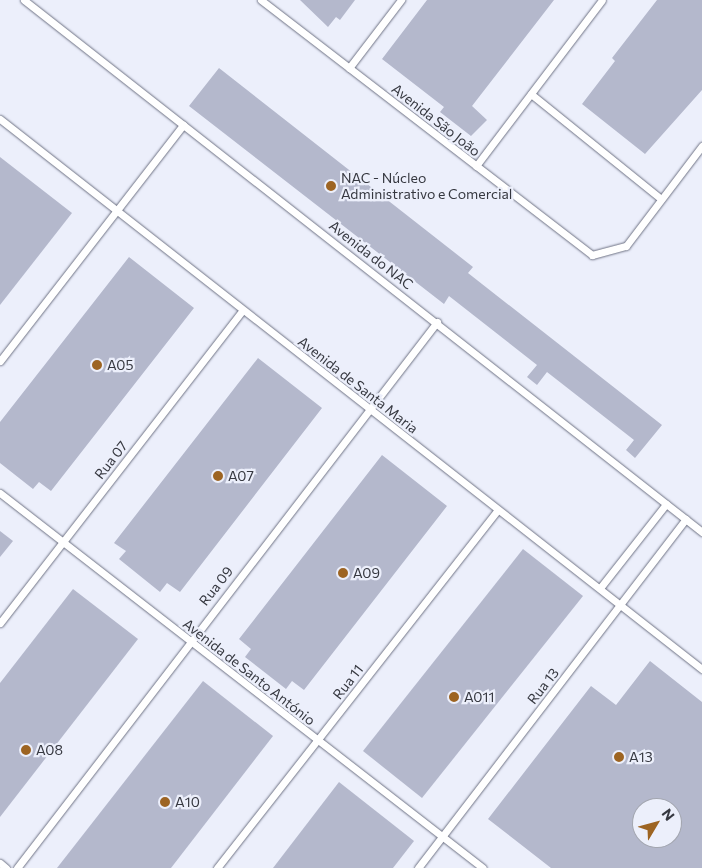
<!DOCTYPE html>
<html>
<head>
<meta charset="utf-8">
<style>
  body { margin:0 }
  #map { position:relative; width:702px; height:868px; overflow:hidden; background:#eceffb; font-family:Commissioner,sans-serif }
  div>[style] { position:absolute }
  [style*='--x'] { left:calc(var(--x)*1px); top:calc(var(--y)*1px); width:calc(var(--w)*1px); rotate:calc(var(--a)*1deg) }
  .building>* { inset:0; background:#b4b8cc }
  .roads { filter:drop-shadow(0 0 1px #6f7385) drop-shadow(0 0 1px #6f7385) }
  .service>* { height:7px; margin:-3.5px; padding:0 3.5px; transform-origin:3.5px; border-radius:3.5px; background:#fff }
  .dots>* { width:14px; height:14px; translate:-50% -50%; box-sizing:border-box; border:2px solid #eceffb; border-radius:50% }
  span { translate:-50% -50%; white-space:nowrap; text-align:center; line-height:1.15; -webkit-text-stroke:4.5px #eceffb; paint-order:stroke }
  .street-label { font-size:14px; color:#363840 }
  .poi-label { font-size:14px; color:#363840 }
  .left { translate:0 -50%; text-align:left }
  .north { position:absolute; left:632px; top:798px; width:50px; height:50px; box-sizing:border-box; background:#eceffb; border:1px solid #a3a6b0; border-radius:50%; rotate:53deg; font-size:14px; font-weight:700; line-height:20px; text-align:center; color:#363840 }
  .north::after { content:''; display:block; margin:auto; width:18px; height:22px; background:#9d6422; clip-path:polygon(50% 0,100% 100%,50% 72%,0 100%) }
</style>
</head>
<body>
<div id="map">
  <div class="building">
    <i style="clip-path:polygon(300px 0,355px 0,340px 20px,336px 17px,328px 27px)"></i>
    <i style="clip-path:polygon(427px 0,554px 0,472px 106px,487px 120px,471px 136px,440px 112px,444px 107px,382px 59px)"></i>
    <i style="clip-path:polygon(657px 0,702px 0,702px 90px,645px 154px,582px 104px,615px 61px,612px 58px)"></i>
    <i style="clip-path:polygon(219px 68px,473px 267px,468px 273px,662px 425px,635px 458px,626px 450px,634px 440px,547px 372px,537px 385px,527px 377px,537px 365px,449px 296px,444px 304px,189px 106px)"></i>
    <i style="clip-path:polygon(0 157px,72px 213px,0 305px)"></i>
    <i style="clip-path:polygon(129px 257px,194px 308px,51px 491px,39px 482px,33px 489px,0 463px,0 422px)"></i>
    <i style="clip-path:polygon(258px 358px,322px 408px,180px 592px,167px 583px,160px 592px,119px 559px,126px 551px,114px 543px)"></i>
    <i style="clip-path:polygon(382px 455px,447px 506px,304px 690px,292px 681px,286px 689px,245px 657px,251px 649px,239px 639px)"></i>
    <i style="clip-path:polygon(0 531px,13px 541px,0 557px)"></i>
    <i style="clip-path:polygon(523px 549px,583px 596px,422px 798px,363px 751px)"></i>
    <i style="clip-path:polygon(73px 589px,138px 639px,0 817px,0 683px)"></i>
    <i style="clip-path:polygon(evenodd,650px 661px,702px 702px,702px 868px,551px 868px,488px 819px,591px 686px,616px 705px,650px 661px,642px 808px,672px 808px,672px 838px,642px 838px,642px 808px)"></i>
    <i style="clip-path:polygon(203px 681px,273px 736px,171px 868px,57px 868px)"></i>
    <i style="clip-path:polygon(339px 782px,414px 841px,393px 868px,273px 868px)"></i>
  </div>
  <div class="roads">
    <div class="service">
      <i style="--x:24;--y:0;--w:862;--a:38.12"></i>
      <i style="--x:261;--y:0;--w:418;--a:37.6"></i>
      <i style="--x:592;--y:255;--w:35;--a:-15"></i>
      <i style="--x:626;--y:246;--w:126;--a:-52.8"></i>
      <i style="--x:349;--y:68;--w:86;--a:-52.6"></i>
      <i style="--x:531;--y:94;--w:167;--a:38.9"></i>
      <i style="--x:0;--y:119;--w:892;--a:38.08"></i>
      <i style="--x:476;--y:166;--w:208;--a:-52.8"></i>
      <i style="--x:0;--y:361;--w:299;--a:-52.2"></i>
      <i style="--x:0;--y:493;--w:611;--a:37.83"></i>
      <i style="--x:600;--y:588;--w:107;--a:-51.8"></i>
      <i style="--x:0;--y:623;--w:395;--a:-52.2"></i>
      <i style="--x:0;--y:863;--w:8;--a:40"></i>
      <i style="--x:17;--y:868;--w:689;--a:-52.43"></i>
      <i style="--x:217;--y:868;--w:455;--a:-51.9"></i>
      <i style="--x:418;--y:868;--w:440;--a:-52.5"></i>
    </div>
  </div>
  <div class="dots">
    <i style="left:331px;top:186px;background:#9d6422"></i>
    <i style="left:97px;top:365px;background:#9d6422"></i>
    <i style="left:218px;top:476px;background:#9d6422"></i>
    <i style="left:343px;top:573px;background:#9d6422"></i>
    <i style="left:454px;top:697px;background:#9d6422"></i>
    <i style="left:26px;top:750px;background:#9d6422"></i>
    <i style="left:619px;top:757px;background:#9d6422"></i>
    <i style="left:165px;top:802px;background:#9d6422"></i>
  </div>
  <div class="street-label">
    <span style="left:436px;top:120px;rotate:38deg">Avenida São João</span>
    <span style="left:371px;top:255px;rotate:38deg">Avenida do NAC</span>
    <span style="left:358px;top:385px;rotate:38deg">Avenida de Santa Maria</span>
    <span style="left:111px;top:460px;rotate:-52deg">Rua 07</span>
    <span style="left:216px;top:586px;rotate:-52deg">Rua 09</span>
    <span style="left:249px;top:672px;rotate:38deg">Avenida de Santo António</span>
    <span style="left:348px;top:682px;rotate:-52deg">Rua 11</span>
    <span style="left:543px;top:686px;rotate:-52deg">Rua 13</span>
  </div>
  <div class="poi-label">
    <span class="left" style="left:341px;top:186px">NAC - Núcleo<br>Administrativo e Comercial</span>
    <span class="left" style="left:107px;top:365px">A05</span>
    <span class="left" style="left:228px;top:476px">A07</span>
    <span class="left" style="left:353px;top:573px">A09</span>
    <span class="left" style="left:464px;top:697px">A011</span>
    <span class="left" style="left:36px;top:750px">A08</span>
    <span class="left" style="left:629px;top:757px">A13</span>
    <span class="left" style="left:175px;top:802px">A10</span>
  </div>
  <div class="north">N</div>
</div>
</body>
</html>
